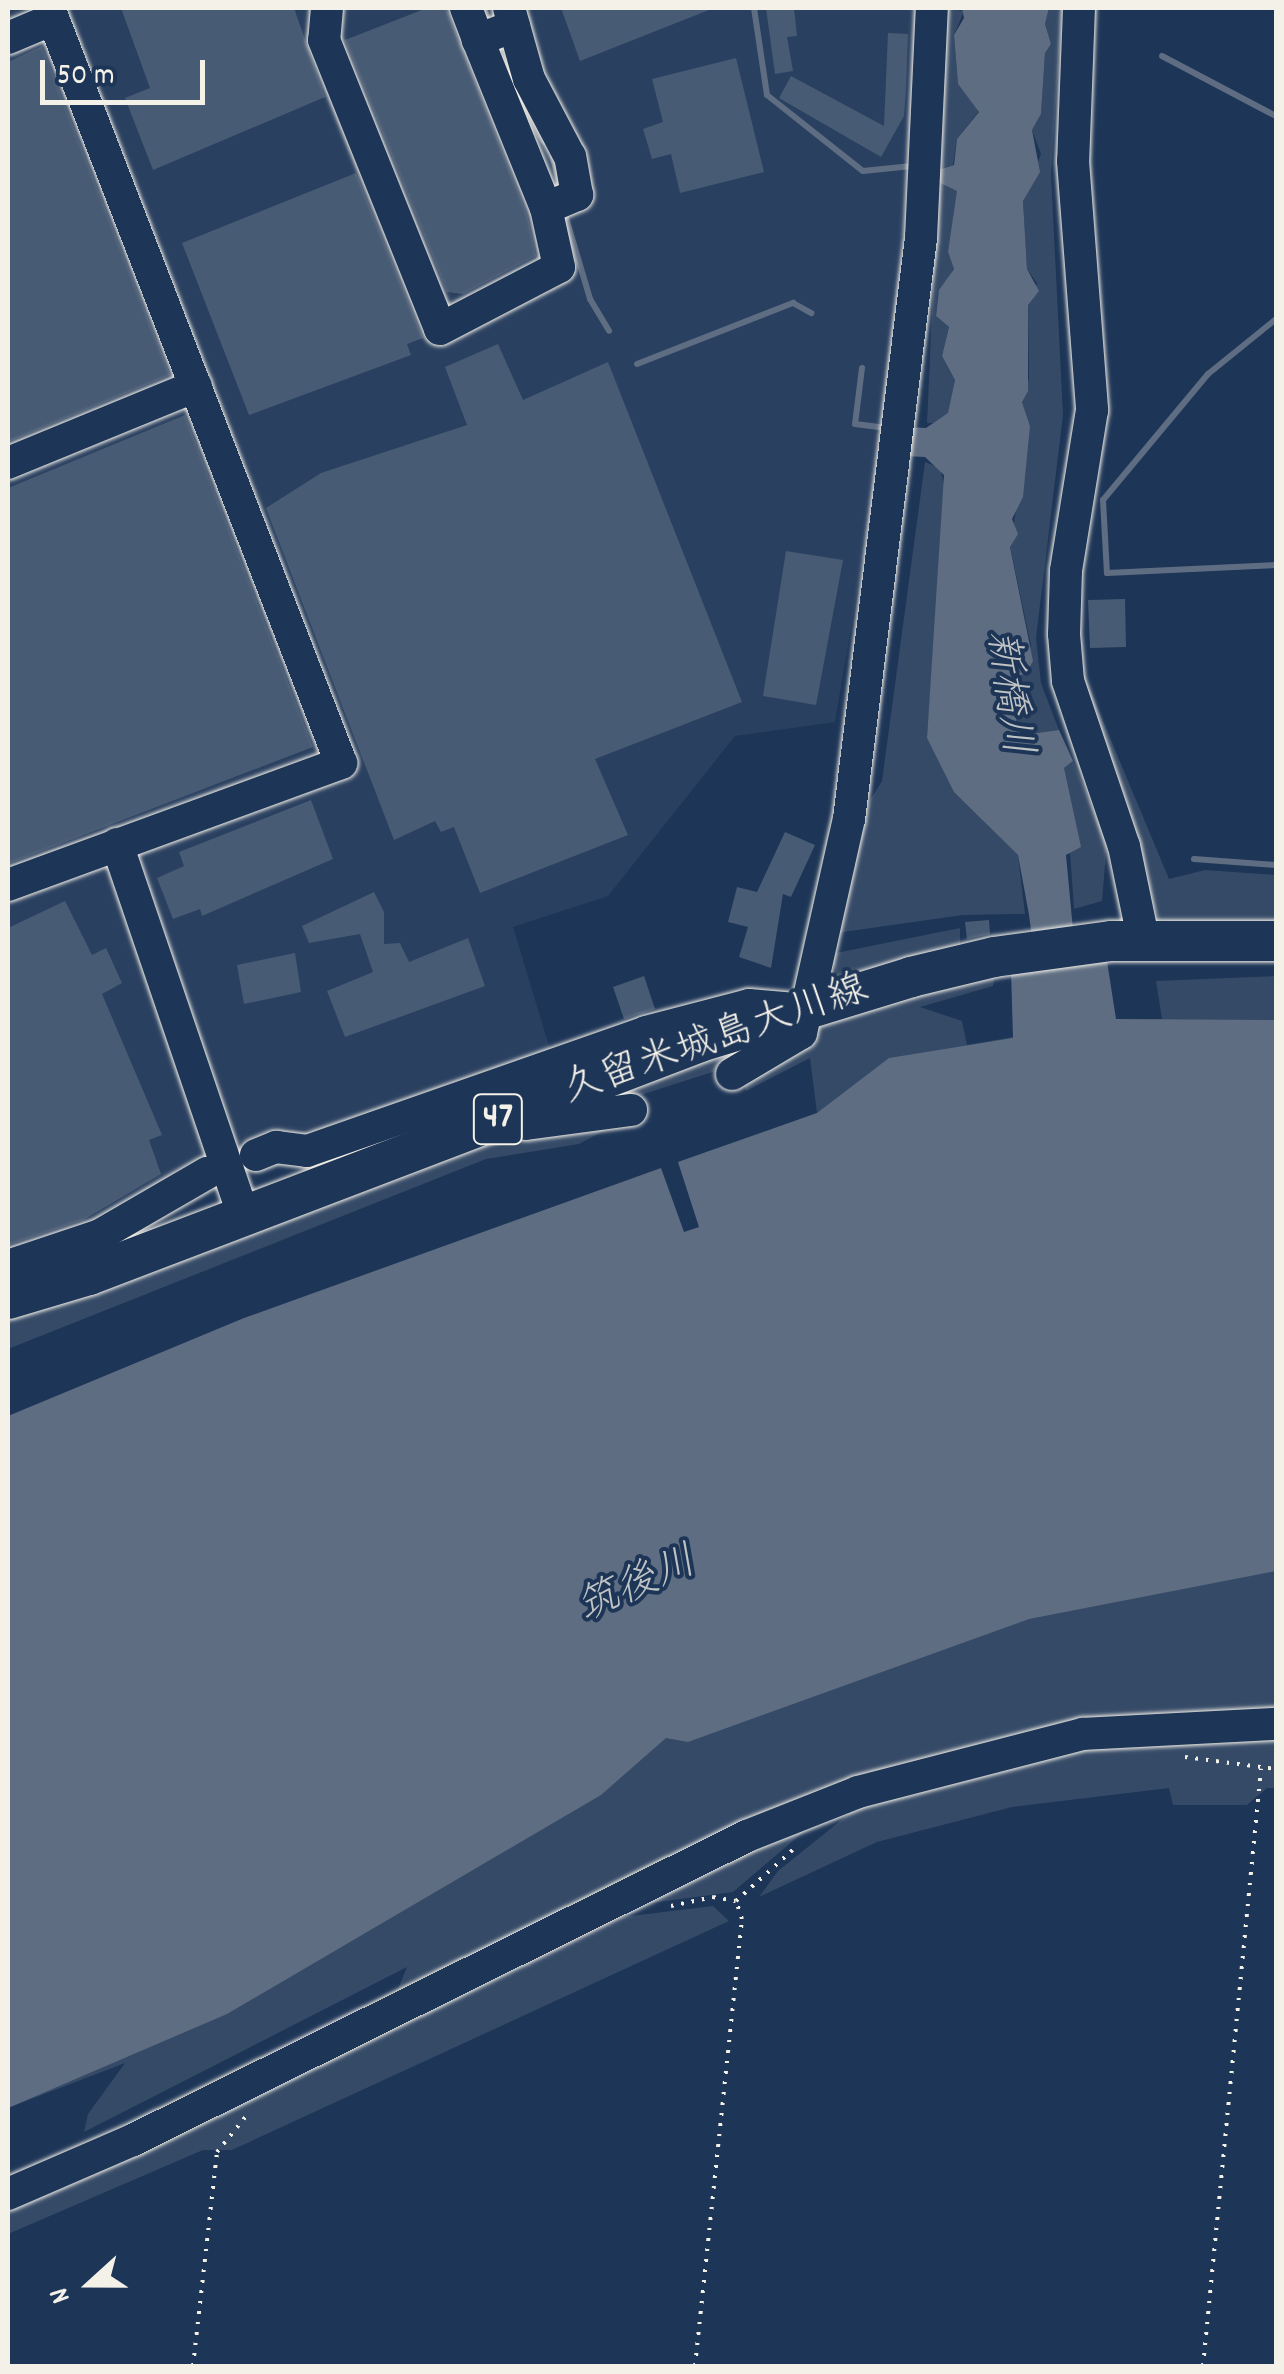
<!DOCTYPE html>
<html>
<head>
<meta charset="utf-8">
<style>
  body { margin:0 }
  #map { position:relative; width:1284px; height:2374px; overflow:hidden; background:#1d3557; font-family:Dekko,"Klee One",sans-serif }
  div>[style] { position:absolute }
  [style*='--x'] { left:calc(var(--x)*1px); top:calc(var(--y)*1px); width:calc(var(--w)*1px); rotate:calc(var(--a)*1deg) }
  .built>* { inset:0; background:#2a4060 }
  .green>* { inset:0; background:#354a67 }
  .water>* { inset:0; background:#5e6d82 }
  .stream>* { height:6px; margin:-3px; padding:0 3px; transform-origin:3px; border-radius:3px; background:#5e6d82 }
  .building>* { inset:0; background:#485b74 }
  .path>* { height:4px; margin-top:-2px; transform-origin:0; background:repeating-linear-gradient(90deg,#f4f1e8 0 2.5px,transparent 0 10.5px) }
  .roads { filter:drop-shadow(0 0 2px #f4f1e8) drop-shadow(0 0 2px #f4f1e8) }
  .minor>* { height:32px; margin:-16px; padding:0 16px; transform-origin:16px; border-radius:16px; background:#1d3557 }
  .major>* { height:40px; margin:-20px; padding:0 20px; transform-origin:20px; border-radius:20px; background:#1d3557 }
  span { translate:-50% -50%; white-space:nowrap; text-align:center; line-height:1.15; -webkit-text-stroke:8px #1d3557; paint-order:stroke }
  .shield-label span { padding:2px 8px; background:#1d3557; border:2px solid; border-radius:8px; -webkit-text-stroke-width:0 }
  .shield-label { font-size:38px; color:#f4f1e8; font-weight:700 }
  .street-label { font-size:40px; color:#f4f1e8 }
  .water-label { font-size:42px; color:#c0c3c4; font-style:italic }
  .frame { position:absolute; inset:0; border:10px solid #f4f1e8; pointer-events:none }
  .north { position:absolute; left:40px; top:2234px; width:100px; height:100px; -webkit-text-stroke:8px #1d3557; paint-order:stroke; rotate:249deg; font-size:28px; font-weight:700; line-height:40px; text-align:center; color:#f4f1e8 }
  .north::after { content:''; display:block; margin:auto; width:35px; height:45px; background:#f4f1e8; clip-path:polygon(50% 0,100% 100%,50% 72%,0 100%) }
  .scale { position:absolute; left:40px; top:60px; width:165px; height:45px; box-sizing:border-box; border:5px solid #f4f1e8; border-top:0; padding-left:12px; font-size:30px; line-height:35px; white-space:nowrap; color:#f4f1e8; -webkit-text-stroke:8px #1d3557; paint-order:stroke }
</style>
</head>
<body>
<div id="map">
  <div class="built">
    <i style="clip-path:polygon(8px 8px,917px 8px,894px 371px,835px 722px,735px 736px,608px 896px,513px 927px,550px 1049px,315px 1130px,276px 1127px,175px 1170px,169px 1188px,88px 1227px,8px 1254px)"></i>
  </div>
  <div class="green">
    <i style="clip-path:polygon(944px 8px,964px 11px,954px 35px,958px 84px,979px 111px,957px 139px,953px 165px,938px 170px)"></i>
    <i style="clip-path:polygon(1049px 8px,1062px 8px,1051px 174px,1063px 415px,1036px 638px,1041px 683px,1059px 730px,1039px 735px,1016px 729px,1017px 697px,1008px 676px,1020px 672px,1031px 646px,1010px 546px,1030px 426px,1022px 402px,1029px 379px,1028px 305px,1037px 283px,1027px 269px,1023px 201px,1041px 154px,1032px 130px,1041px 114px,1045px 53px,1051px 44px,1045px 24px)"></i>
    <i style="clip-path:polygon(938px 182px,958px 191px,956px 231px,948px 252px,954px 268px,938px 295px,936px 316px,949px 327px,942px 356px,955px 380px,949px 413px,933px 423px,927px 423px)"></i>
    <i style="clip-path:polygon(925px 462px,940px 468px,945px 488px,927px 738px,975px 812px,1018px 855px,1025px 914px,963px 915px,836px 933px,869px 802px,882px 781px)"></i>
    <i style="clip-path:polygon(1083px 673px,1169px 879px,1205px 870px,1276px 875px,1276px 931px,1159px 920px,1077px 681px)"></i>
    <i style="clip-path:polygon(1073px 761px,1107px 842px,1102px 901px,1074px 909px,1064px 768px)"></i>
    <i style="clip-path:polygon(960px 928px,960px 948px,838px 980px,831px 954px)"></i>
    <i style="clip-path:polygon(996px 970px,993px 986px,920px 1007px,962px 1021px,967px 1045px,1013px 1037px,1028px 1056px,678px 1162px,817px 1113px,810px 1058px,746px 1091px,743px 1079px,848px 1010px)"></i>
    <i style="clip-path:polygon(1276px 976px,1276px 1090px,1088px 1021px,1162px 1019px,1156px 981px)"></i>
    <i style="clip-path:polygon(782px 1028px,722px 1069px,622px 1101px,550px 1114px)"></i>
    <i style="clip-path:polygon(624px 1120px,579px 1144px,486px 1159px,8px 1349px,8px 1316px,487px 1138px)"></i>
    <i style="clip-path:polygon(1276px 1550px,1276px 1712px,917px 1762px,394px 1999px,407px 1967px,84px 2132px,88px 2114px,125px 2063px,8px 2108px,646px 1741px,1029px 1603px)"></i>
    <i style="clip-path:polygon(1276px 1733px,1276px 1788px,1267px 1788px,1247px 1805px,1173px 1805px,1169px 1788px,1012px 1807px,877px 1842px,759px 1897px,778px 1871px,865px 1801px,1127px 1740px)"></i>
    <i style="clip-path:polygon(827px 1812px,733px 1892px,628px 1906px)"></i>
    <i style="clip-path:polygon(713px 1906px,729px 1921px,232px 2150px,203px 2150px,8px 2234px,8px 2204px,598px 1920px)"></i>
  </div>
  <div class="water">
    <i style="clip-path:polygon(962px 8px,1049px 8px,1045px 24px,1051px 44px,1045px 53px,1041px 114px,1032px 130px,1040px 172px,1023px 201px,1027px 269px,1039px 291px,1028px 305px,1028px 391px,1022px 402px,1030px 426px,1023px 497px,1012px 519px,1018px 534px,1010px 547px,1033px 661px,1026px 674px,1008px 677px,1017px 697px,1016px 729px,1024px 735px,1059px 730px,1073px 761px,1064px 768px,1081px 847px,1066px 855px,1076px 962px,1107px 961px,1116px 1019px,1276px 1020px,1276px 1571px,1029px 1619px,688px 1742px,666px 1738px,601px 1795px,227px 2014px,8px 2108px,8px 1416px,244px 1318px,661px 1168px,684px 1232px,699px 1227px,678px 1162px,817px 1113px,889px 1058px,1013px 1038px,1011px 971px,1036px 966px,1029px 915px,1018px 855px,954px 792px,927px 738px,944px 475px,925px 457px,904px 456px,907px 427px,926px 428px,948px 413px,955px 380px,942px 356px,949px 327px,936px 316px,939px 290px,954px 269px,948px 252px,957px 191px,938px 182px,938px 170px,954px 165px,957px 139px,979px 112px,958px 84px,954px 35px,964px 18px)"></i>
  </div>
  <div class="stream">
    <i style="--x:484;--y:8;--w:18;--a:71"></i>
    <i style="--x:754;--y:8;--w:88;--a:81.5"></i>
    <i style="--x:767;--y:95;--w:122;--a:38.4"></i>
    <i style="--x:863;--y:171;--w:49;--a:-5.8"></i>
    <i style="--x:1162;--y:56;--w:129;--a:27.8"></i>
    <i style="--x:523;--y:111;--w:37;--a:56"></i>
    <i style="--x:553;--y:157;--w:28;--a:77"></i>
    <i style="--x:564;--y:211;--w:92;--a:73.5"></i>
    <i style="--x:590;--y:299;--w:37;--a:59"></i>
    <i style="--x:1276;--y:319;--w:87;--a:141"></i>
    <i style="--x:1208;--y:374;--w:164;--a:129.8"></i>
    <i style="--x:1103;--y:500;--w:73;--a:86.9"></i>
    <i style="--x:1107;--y:573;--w:169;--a:-2.7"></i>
    <i style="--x:637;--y:364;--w:168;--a:-21.4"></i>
    <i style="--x:793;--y:303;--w:21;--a:29"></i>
    <i style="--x:862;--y:368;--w:56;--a:97.1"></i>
    <i style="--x:855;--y:424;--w:32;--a:7"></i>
    <i style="--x:1194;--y:859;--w:82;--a:4.2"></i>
  </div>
  <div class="building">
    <i style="clip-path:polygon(121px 8px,294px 8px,325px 97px,153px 170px,125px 98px,150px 88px)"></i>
    <i style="clip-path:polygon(427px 8px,446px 8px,527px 214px,536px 256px,463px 294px,447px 292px,345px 40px)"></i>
    <i style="clip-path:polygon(561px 8px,714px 8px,580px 61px)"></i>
    <i style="clip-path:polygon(766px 8px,794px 8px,797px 36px,787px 37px,793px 71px,775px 74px)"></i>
    <i style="clip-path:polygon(888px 33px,908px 34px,906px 87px,904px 116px,881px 157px,779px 98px,791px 76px,884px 126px)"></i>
    <i style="clip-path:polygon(42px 46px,170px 375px,8px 442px,8px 62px)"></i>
    <i style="clip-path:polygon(736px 58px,764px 172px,680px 193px,671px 154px,652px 159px,643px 129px,663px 122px,652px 79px)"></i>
    <i style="clip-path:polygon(356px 173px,423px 338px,407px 344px,411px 355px,249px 415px,182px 243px)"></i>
    <i style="clip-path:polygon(498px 344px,523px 400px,608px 362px,742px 702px,595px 759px,628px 835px,480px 893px,454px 827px,441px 832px,435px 821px,394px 840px,266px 508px,321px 473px,467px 425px,445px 367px)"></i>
    <i style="clip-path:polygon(185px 415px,313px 747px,8px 864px,8px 488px)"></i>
    <i style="clip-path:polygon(786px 551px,843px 560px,816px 705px,763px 696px)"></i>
    <i style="clip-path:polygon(1125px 599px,1126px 647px,1090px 648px,1088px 600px)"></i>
    <i style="clip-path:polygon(311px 800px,333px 859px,202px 916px,200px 909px,173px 919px,157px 878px,184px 866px,179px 852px)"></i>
    <i style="clip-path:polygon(785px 832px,815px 845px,791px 897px,783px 894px,771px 968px,739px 957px,748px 927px,728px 922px,737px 887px,757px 892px)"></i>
    <i style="clip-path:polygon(374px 892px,384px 912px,384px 944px,400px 943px,409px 962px,468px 938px,485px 986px,345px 1037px,327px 991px,373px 972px,360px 934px,309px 943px,302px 926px)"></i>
    <i style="clip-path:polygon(65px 901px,92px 955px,106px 948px,122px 983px,102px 994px,162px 1135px,149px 1140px,161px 1174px,83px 1220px,8px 1245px,8px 928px)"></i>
    <i style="clip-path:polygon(989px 920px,990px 934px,967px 939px,965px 922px)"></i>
    <i style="clip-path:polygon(295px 953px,301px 992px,244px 1004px,237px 965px)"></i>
    <i style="clip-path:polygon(644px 976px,655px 1009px,624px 1019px,613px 987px)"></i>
  </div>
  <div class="path">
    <i style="--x:1185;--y:1757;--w:92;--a:7.5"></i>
    <i style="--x:736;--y:1901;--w:81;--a:-42"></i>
    <i style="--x:671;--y:1906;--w:43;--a:-12.1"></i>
    <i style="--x:713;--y:1897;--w:23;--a:10"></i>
    <i style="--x:193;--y:2366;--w:215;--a:-83.6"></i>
    <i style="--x:217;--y:2152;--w:48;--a:-51"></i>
    <i style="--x:695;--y:2366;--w:449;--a:-84"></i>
    <i style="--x:742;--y:1919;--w:19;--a:-108"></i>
    <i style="--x:1203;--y:2366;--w:600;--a:-84.45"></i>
  </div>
  <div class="roads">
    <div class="minor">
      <i style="--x:327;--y:8;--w:32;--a:95"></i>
      <i style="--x:324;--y:40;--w:311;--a:68.1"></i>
      <i style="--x:440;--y:329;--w:134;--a:-27.5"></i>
      <i style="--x:559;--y:267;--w:60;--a:-102.4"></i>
      <i style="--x:546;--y:208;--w:34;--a:-23"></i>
      <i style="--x:577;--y:195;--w:39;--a:-100"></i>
      <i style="--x:570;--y:157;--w:88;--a:-117.7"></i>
      <i style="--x:529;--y:79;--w:74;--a:-105.7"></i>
      <i style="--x:466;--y:8;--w:34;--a:69"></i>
      <i style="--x:1079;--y:8;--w:153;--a:92.2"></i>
      <i style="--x:1073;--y:161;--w:250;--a:85.6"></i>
      <i style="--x:1092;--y:410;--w:163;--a:99.2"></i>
      <i style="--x:1066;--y:571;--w:63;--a:91.8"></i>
      <i style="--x:1064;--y:634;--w:47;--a:85.1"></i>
      <i style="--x:1068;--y:681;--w:174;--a:71.3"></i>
      <i style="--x:1124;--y:846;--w:94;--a:78.3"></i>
      <i style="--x:514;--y:26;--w:39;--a:159"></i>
      <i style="--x:478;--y:40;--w:181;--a:68"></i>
      <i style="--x:8;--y:38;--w:49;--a:-22.9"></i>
      <i style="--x:8;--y:463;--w:203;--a:-22.3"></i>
      <i style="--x:117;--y:844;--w:393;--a:71.2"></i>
      <i style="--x:8;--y:885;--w:355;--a:-20.1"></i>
      <i style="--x:341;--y:763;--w:809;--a:-111.14"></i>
      <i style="--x:732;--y:1074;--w:80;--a:-30.7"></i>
      <i style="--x:801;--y:1033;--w:219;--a:-77.4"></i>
      <i style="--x:849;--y:819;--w:585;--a:-82.94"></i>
      <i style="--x:921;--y:238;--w:230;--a:-87.3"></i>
      <i style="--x:504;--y:1120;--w:22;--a:10"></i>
      <i style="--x:526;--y:1124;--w:106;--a:-7.6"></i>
      <i style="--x:256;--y:1155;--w:22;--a:-22"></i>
      <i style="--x:276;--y:1147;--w:31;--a:7"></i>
      <i style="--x:307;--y:1151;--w:359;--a:-19.3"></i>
      <i style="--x:646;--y:1032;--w:106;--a:-14.7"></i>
      <i style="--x:749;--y:1005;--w:46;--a:5"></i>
      <i style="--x:8;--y:1266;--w:97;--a:-18.6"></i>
      <i style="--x:100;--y:1235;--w:124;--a:-30.1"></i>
      <i style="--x:8;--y:2194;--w:136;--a:-23.4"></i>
      <i style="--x:133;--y:2140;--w:685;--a:-26.34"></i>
      <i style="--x:747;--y:1836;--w:119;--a:-21.6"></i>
      <i style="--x:858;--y:1792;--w:232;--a:-14.5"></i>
      <i style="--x:1083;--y:1734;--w:193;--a:-3"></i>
    </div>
    <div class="major">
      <i style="--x:8;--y:1299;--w:84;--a:-16.5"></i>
      <i style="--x:89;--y:1275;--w:654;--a:-20.87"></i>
      <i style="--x:700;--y:1042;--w:221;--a:-17.1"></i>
      <i style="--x:911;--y:977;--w:85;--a:-13.5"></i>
      <i style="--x:994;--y:957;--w:118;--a:-7.8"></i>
      <i style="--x:1111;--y:941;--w:165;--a:0"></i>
    </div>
  </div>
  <div class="shield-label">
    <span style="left:498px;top:1119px">47</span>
  </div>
  <div class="street-label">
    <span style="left:716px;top:1042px;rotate:-19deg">久留米城島大川線</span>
  </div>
  <div class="water-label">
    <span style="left:1006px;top:693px;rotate:82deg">新橋川</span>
    <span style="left:638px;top:1587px;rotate:-24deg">筑後川</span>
  </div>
  <div class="frame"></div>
  <div class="north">N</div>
  <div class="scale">50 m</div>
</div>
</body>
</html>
